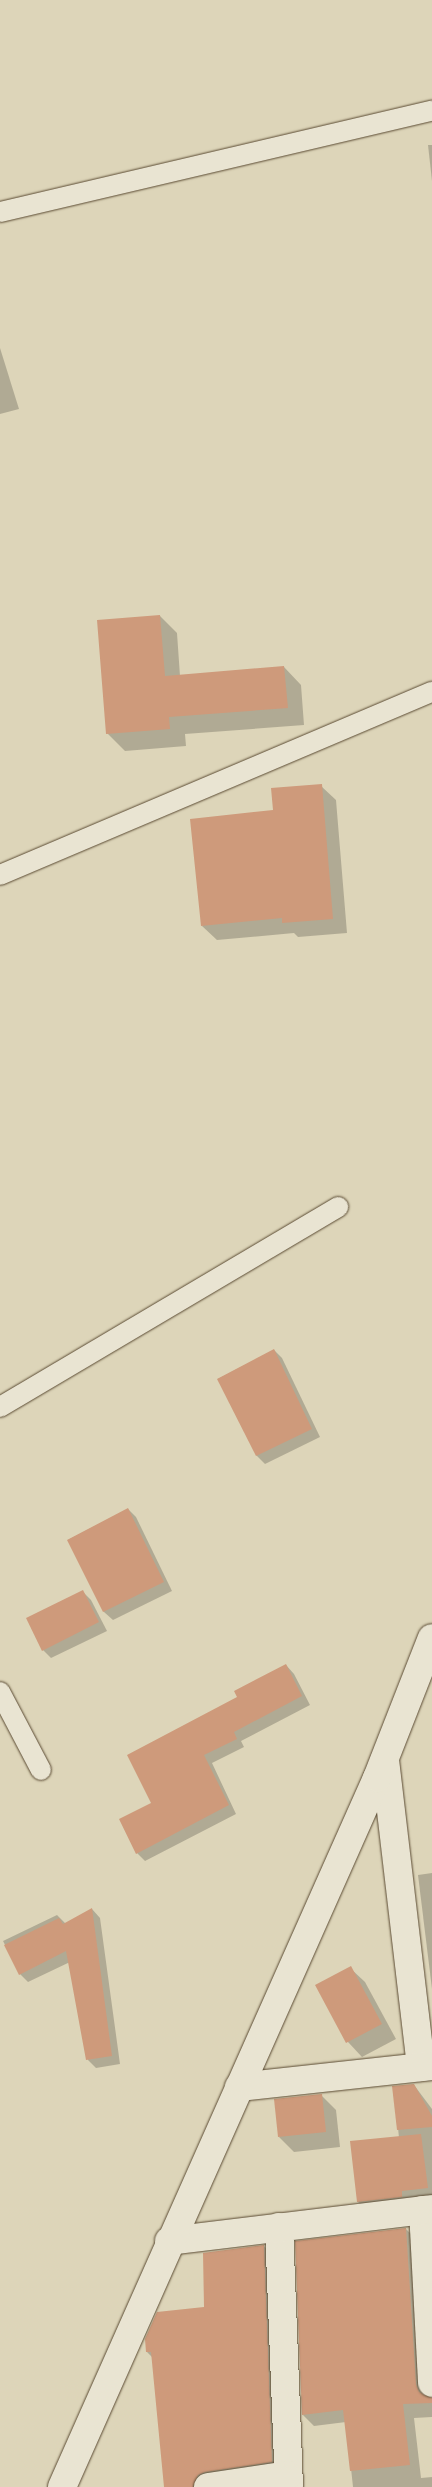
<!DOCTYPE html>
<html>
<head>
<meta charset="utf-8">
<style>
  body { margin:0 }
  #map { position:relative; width:432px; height:2487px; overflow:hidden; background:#ddd5b9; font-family:"IM FELL DW Pica",serif }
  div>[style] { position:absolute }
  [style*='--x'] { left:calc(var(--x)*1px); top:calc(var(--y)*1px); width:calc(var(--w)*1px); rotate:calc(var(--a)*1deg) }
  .shadow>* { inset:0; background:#0003 }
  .building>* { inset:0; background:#ce9a7b }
  .roads { filter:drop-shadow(0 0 1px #5a4a32) drop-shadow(0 0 1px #5a4a32) }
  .service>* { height:20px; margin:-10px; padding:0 10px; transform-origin:10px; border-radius:10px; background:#e9e4d2 }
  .minor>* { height:28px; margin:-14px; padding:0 14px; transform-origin:14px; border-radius:14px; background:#e9e4d2 }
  span { translate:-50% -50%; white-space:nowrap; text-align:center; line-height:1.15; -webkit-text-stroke:4.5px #e9e4d2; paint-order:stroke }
</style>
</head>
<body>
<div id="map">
  <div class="shadow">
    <i style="clip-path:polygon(428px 145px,432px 145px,432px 181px)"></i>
    <i style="clip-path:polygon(0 348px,19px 409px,0 414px)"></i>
    <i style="clip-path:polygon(160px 616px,177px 633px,180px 676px,284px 667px,301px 685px,304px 725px,185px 734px,186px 746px,125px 751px,107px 733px)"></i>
    <i style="clip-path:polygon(321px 786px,336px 800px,347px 933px,298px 937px,294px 933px,217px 940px,202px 926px,274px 811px)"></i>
    <i style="clip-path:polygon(274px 1350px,282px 1358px,320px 1437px,265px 1464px,257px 1456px,218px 1379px)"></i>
    <i style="clip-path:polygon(128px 1509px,136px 1517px,172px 1591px,113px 1620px,104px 1612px,68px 1540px)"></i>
    <i style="clip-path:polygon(82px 1591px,91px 1600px,107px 1631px,51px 1658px,43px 1650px)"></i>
    <i style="clip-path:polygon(286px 1665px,294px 1674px,310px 1705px,241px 1741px,244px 1747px,212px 1763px,236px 1814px,145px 1861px,137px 1853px,152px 1804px,238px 1698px)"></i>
    <i style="clip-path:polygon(432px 1873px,432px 1989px,418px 1875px)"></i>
    <i style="clip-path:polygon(92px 1909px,100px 1918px,120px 2064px,96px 2068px,88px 2060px,70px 1962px,28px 1982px,20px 1974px,3px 1941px,57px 1915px,66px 1924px)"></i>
    <i style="clip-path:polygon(350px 1968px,365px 1982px,396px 2039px,362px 2057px,348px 2042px)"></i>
    <i style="clip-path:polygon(414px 2085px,432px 2109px,432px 2205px,369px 2213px,358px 2202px,399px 2138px,394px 2087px)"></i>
    <i style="clip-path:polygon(321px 2095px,336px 2110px,340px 2147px,294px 2152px,279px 2137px)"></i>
    <i style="clip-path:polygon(406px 2229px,417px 2240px,427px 2396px,432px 2400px,432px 2417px,414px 2418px,421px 2478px,432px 2477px,432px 2487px,353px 2487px,346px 2422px,314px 2426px,303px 2415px)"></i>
    <i style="clip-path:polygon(264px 2246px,275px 2258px,283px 2472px,209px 2487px,166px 2487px,153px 2358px,147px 2352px,206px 2308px)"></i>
  </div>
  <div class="building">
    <i style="clip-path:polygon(160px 615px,165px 676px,284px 666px,288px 708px,169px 717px,170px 729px,106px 734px,97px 620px)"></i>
    <i style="clip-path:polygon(322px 784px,333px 919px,282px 923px,282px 918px,201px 926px,190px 819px,273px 810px,271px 788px)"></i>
    <i style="clip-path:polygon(274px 1349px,312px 1429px,256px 1456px,217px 1379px)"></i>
    <i style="clip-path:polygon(128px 1508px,164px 1582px,103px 1612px,67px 1540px)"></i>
    <i style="clip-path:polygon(83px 1590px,99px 1622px,42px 1651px,26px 1618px)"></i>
    <i style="clip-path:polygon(286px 1664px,302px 1696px,234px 1732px,237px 1739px,204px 1755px,229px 1805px,136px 1854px,119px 1819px,151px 1803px,127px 1755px,237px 1697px,234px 1691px)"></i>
    <i style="clip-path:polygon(92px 1908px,112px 2056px,86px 2060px,66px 1951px,19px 1975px,4px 1945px,59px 1918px,63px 1924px)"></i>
    <i style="clip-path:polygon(351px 1966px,382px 2024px,346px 2043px,315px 1985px)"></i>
    <i style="clip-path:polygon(414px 2084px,432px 2116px,432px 2127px,397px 2130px,392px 2086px)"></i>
    <i style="clip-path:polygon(322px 2094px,326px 2132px,278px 2137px,274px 2099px)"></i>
    <i style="clip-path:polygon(421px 2134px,428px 2188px,402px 2191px,402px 2197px,357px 2202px,350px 2141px)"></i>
    <i style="clip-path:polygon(406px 2228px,416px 2384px,419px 2392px,432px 2398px,432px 2403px,403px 2404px,410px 2465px,350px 2471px,343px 2410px,302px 2415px,295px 2241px)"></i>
    <i style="clip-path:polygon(264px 2245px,272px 2462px,205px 2472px,198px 2475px,193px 2487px,164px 2487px,151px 2352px,146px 2352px,145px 2339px,157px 2312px,204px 2307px,203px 2253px)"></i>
  </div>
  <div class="roads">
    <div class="service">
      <i style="--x:0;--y:212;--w:444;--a:-13.2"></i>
      <i style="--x:0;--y:875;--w:469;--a:-23"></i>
      <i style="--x:0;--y:1407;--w:393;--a:-30.6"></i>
      <i style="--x:0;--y:1692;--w:88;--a:62.3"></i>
    </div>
    <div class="minor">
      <i style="--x:385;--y:1760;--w:309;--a:83.3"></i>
      <i style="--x:239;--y:2087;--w:194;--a:-6.2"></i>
      <i style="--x:423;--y:2210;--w:173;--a:87"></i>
      <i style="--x:279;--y:2227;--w:260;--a:87.8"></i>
      <i style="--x:169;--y:2241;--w:265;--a:-6.9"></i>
      <i style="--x:62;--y:2487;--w:776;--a:-66.05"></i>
      <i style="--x:377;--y:1778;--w:150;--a:-68.6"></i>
      <i style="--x:208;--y:2487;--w:81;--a:-8.5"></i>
    </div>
  </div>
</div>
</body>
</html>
